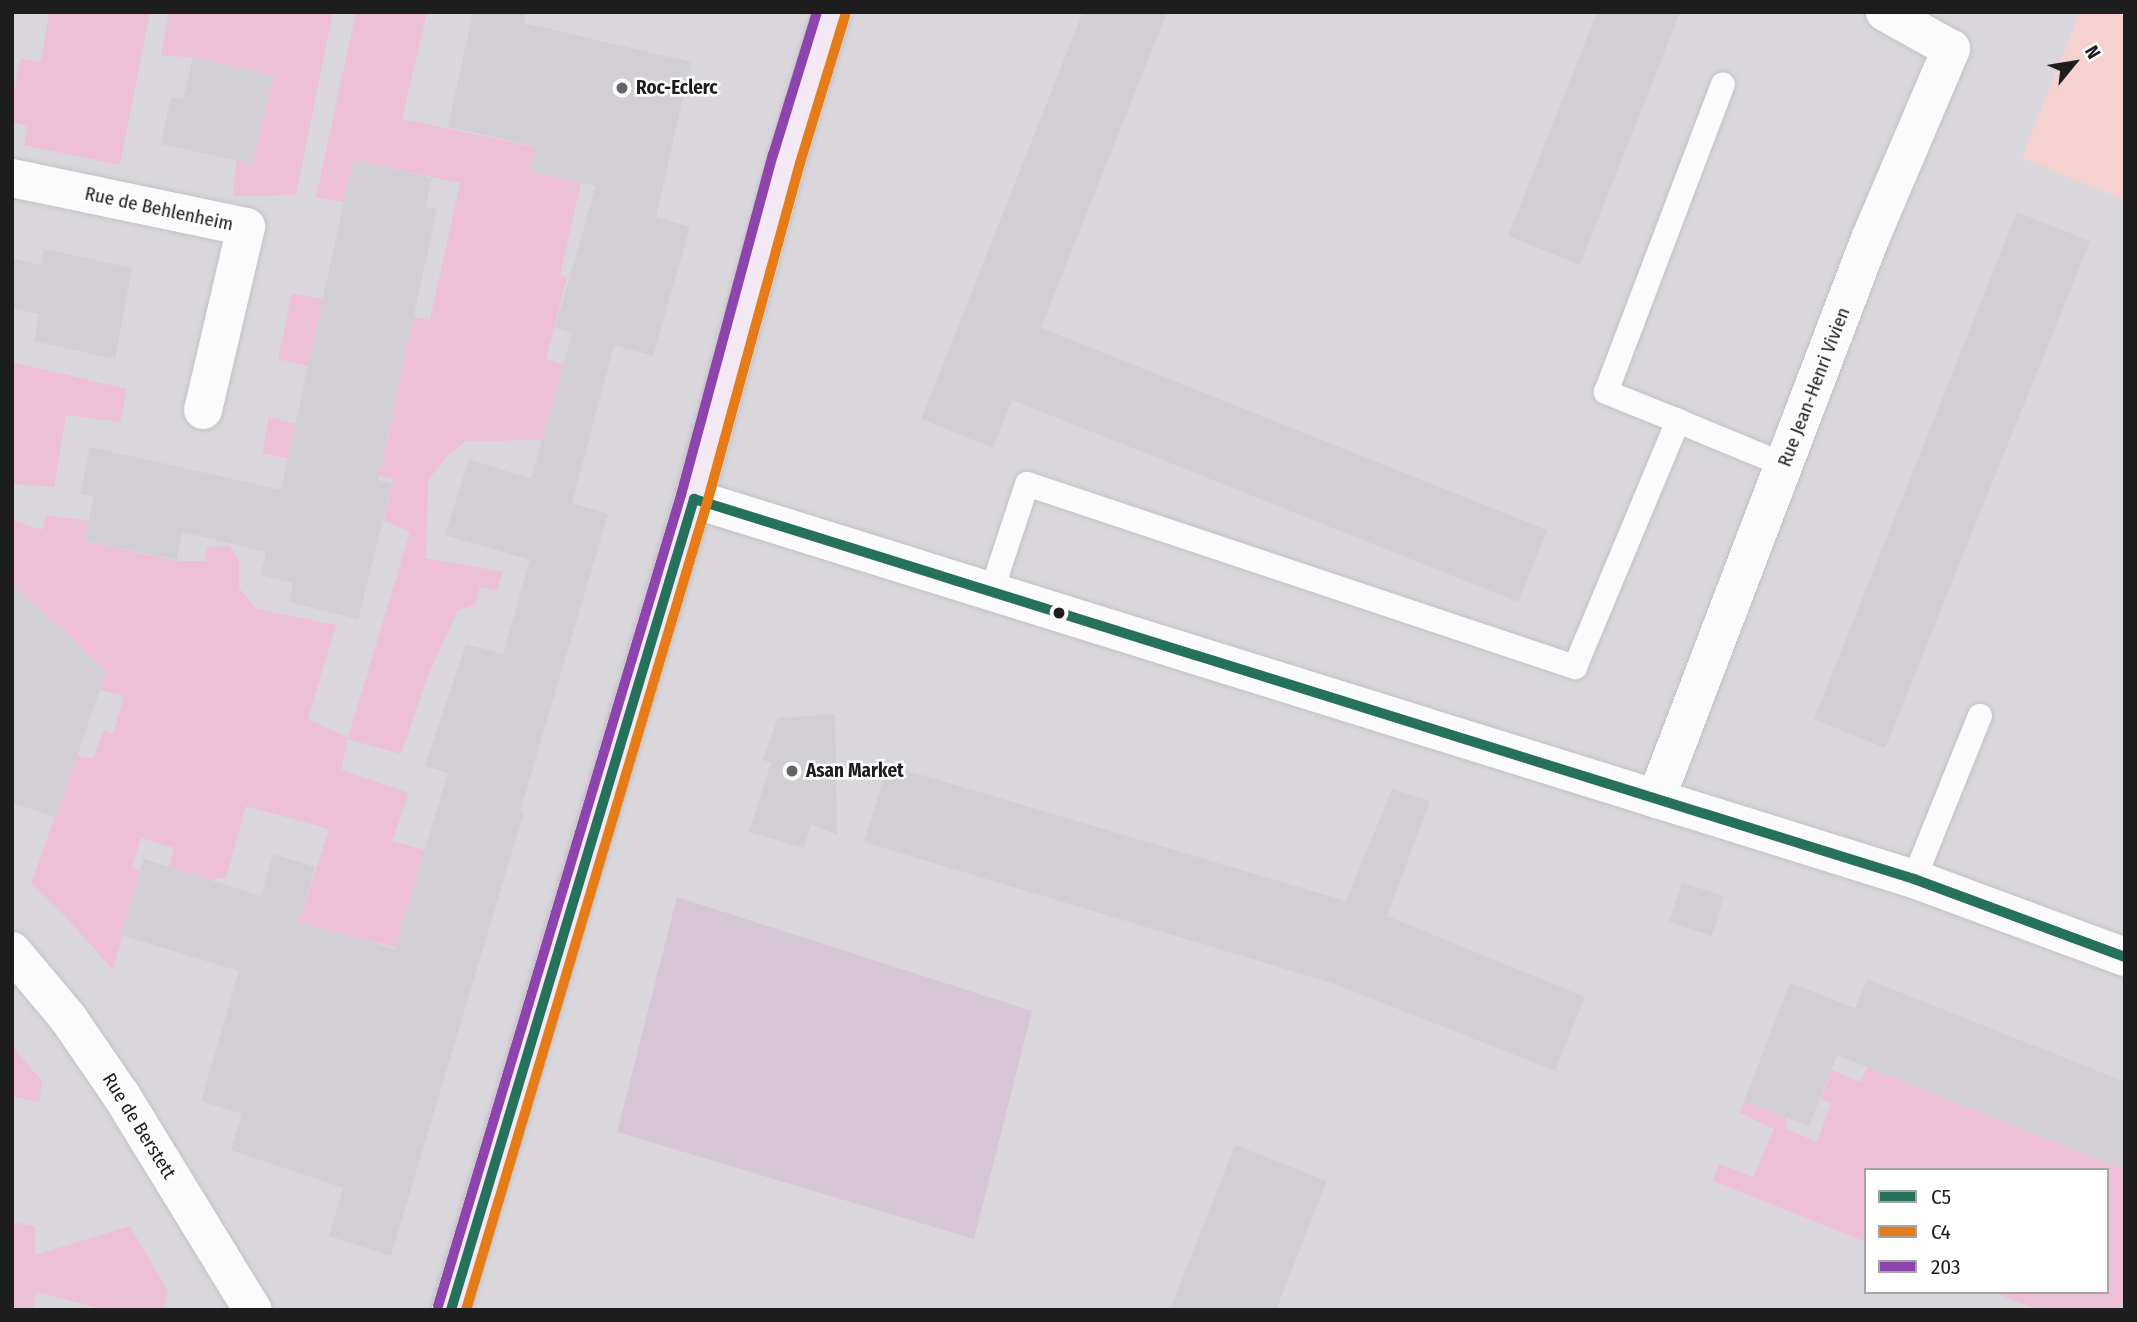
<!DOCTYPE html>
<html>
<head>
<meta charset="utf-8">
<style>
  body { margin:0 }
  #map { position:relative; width:2137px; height:1322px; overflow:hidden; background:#eae5ec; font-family:"Fira Sans Condensed",sans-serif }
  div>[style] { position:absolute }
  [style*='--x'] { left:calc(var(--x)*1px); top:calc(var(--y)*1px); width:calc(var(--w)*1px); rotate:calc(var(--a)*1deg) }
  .residential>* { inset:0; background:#d9d7db }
  .construction>* { inset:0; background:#d6c6d6 }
  .grass>* { inset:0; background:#edc0d8 }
  .park>* { inset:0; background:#f5d1d0 }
  .building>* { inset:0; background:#d1ced4 }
  .roads { filter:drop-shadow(0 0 2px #c4c1c4) drop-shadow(0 0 2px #c4c1c4) }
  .service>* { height:24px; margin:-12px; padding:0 12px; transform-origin:12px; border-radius:12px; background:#fcfbfc }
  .minor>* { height:38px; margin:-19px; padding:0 19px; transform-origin:19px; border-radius:19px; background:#fcfbfc }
  .tertiary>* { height:38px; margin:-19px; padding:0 19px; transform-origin:19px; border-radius:19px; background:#fcfbfc }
  .secondary>* { height:38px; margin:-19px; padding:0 19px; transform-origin:19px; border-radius:19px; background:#f3e8f3 }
  .bus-1>* { height:10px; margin:-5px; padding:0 5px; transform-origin:5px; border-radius:5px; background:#25715c }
  .bus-2>* { height:10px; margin:-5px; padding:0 5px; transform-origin:5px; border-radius:5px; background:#e57c18 }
  .bus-3>* { height:10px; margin:-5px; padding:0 5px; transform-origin:5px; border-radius:5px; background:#8e44ad }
  .dots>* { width:19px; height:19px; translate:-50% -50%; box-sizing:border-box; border:4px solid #fff; border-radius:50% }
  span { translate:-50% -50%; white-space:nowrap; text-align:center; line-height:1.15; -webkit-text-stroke:5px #fff; paint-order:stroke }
  .poi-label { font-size:19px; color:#1d1d1d; font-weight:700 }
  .left { translate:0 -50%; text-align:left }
  .street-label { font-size:19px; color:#1d1d1d }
  .frame { position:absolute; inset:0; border:14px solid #1d1d1d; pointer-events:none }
  .legend { position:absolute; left:1864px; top:1168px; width:245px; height:126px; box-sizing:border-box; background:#fff; border:2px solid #a5a5a5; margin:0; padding:9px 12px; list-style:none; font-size:21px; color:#1d1d1d }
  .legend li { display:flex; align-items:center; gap:14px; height:35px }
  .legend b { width:35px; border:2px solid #a5a5a5 }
  .north { position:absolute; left:2039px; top:28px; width:70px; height:70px; -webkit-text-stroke:5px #fff; paint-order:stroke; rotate:60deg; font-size:19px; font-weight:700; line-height:28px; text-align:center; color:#1d1d1d }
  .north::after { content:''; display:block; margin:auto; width:24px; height:32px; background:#1d1d1d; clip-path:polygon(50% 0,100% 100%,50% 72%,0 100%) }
</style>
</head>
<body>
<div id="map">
  <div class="residential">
    <i style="clip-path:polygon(evenodd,12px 12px,2125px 12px,2125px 1310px,12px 1310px,12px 12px,1866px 1170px,2107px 1170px,2107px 1292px,1866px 1292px,1866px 1170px)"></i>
  </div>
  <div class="construction">
    <i style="clip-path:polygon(677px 897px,1032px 1011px,974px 1239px,617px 1132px)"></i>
  </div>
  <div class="grass">
    <i style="clip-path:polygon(49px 12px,150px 12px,120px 165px,24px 145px,28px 126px,12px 122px,12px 98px,21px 58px,41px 62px)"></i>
    <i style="clip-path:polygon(169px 12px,333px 12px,296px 195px,233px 196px,236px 161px,252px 164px,273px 75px,193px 57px,161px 56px)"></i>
    <i style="clip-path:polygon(356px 12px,427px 12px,402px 119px,535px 147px,581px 183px,560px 275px,567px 278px,546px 359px,564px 364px,542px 440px,466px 441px,444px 459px,428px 481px,426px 558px,503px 572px,497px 591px,480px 587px,475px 605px,458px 610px,429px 673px,401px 754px,348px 739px,341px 770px,409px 793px,392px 841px,425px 850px,396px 947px,344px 935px,289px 954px,329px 829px,246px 806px,226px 877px,212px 880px,169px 867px,174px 848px,141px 838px,132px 868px,140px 870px,113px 970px,62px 913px,31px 884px,77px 755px,93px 759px,103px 731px,113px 734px,124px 696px,100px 690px,105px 671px,38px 607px,12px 599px,12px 520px,42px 530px,46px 515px,88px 521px,85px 541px,177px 561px,205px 561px,207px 548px,229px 545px,239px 559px,239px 588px,257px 609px,336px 625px,308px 719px,348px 738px,410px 532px,384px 521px,393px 479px,262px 453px,269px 417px,386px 446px,403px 366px,360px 357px,308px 366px,278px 359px,292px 293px,430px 320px,460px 183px,354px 160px,344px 202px,316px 197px)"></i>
    <i style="clip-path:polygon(12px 362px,127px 389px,120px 422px,66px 415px,54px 487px,12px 484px)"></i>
    <i style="clip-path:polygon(12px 1046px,42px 1081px,39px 1102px,12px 1096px)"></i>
    <i style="clip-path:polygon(1868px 1067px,2125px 1170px,2125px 1310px,2038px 1310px,1993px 1292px,2107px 1292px,2107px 1170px,1866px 1170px,1866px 1242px,1713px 1181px,1719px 1164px,1753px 1177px,1774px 1129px,1740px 1113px,1744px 1101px,1787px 1118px,1785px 1128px,1817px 1142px,1831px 1103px,1821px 1099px,1832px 1070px,1860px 1082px)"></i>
    <i style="clip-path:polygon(12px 1222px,35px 1226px,35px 1255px,130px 1226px,168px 1291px,163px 1310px,105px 1310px,37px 1292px,32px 1310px,12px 1310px)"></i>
  </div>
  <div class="park">
    <i style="clip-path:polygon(2080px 12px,2116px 12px,2125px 16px,2125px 200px,2022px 158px)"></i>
  </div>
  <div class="building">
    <i style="clip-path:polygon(473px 12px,526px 12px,524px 23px,691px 62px,656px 217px,690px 227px,653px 356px,614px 345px,572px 503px,608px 514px,520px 811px,524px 812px,391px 1256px,329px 1236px,343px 1188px,231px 1150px,242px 1114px,201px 1101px,239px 971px,121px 935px,144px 859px,261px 896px,273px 854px,315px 867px,299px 922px,395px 949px,448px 773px,425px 766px,466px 644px,503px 654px,530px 560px,445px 535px,469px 459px,531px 479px,572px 333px,555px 328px,596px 186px,530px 172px,535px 146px,448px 127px)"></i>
    <i style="clip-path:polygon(1083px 12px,1167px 12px,1041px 328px,1547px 530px,1518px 602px,1012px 400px,993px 448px,921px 419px)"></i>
    <i style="clip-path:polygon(1597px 12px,1680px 12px,1580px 265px,1508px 236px)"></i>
    <i style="clip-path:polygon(193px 57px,274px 75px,252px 164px,161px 144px,171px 97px,183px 100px)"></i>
    <i style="clip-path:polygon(353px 160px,432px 178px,425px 207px,437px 209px,378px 480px,392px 484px,358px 619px,289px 602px,293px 583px,261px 575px,266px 552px,182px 532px,177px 560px,84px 540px,94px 497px,80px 494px,90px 447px,281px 490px)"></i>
    <i style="clip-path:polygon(2017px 212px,2090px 241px,1885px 748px,1814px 719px)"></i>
    <i style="clip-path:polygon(44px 249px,132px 268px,115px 359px,34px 341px,39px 314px,12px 308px,12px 258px,41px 265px)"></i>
    <i style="clip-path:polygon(12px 583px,106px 672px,56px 817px,12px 803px)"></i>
    <i style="clip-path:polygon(835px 714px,837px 835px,811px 824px,804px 848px,749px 832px,771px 763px,763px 760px,778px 718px)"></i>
    <i style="clip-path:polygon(888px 765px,1346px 901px,1392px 789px,1430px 801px,1387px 916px,1585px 997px,1555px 1071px,1335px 984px,864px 842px)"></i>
    <i style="clip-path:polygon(1682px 883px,1724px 896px,1712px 936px,1669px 922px)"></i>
    <i style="clip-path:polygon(1867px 979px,2125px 1082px,2125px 1170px,1837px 1055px,1809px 1126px,1744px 1101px,1790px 983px,1855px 1008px)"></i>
    <i style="clip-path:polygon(1235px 1145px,1327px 1181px,1276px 1310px,1170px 1310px)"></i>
  </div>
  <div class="roads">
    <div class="service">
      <i style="--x:1678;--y:421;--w:78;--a:-158.1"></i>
      <i style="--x:1606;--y:392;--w:329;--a:-69.2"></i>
      <i style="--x:991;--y:593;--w:115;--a:-71.7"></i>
      <i style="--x:1027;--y:484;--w:578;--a:18.47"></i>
      <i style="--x:1575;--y:667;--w:267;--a:-67.3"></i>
      <i style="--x:1678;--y:421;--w:115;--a:22.5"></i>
      <i style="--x:1914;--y:879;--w:176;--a:-68"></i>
    </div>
    <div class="minor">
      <i style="--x:12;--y:178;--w:239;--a:11.8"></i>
      <i style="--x:246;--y:227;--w:188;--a:103.2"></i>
      <i style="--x:694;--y:499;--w:1278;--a:17.3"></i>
      <i style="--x:1914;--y:879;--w:225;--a:20.3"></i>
      <i style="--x:1656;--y:799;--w:599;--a:-69.09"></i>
      <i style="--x:1870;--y:239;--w:207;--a:-66.9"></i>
      <i style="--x:1951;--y:49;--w:76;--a:-150.7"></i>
    </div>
    <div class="tertiary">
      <i style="--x:12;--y:951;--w:87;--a:50.1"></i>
      <i style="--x:68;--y:1018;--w:93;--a:55.5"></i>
      <i style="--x:121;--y:1095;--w:252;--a:58.5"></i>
    </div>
    <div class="secondary">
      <i style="--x:451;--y:1310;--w:847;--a:-73.32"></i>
      <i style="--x:694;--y:499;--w:352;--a:-74.7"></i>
      <i style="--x:787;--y:159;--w:154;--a:-73"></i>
    </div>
  </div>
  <div class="bus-1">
    <i style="--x:694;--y:499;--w:1278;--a:17.3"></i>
    <i style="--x:1914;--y:879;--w:225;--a:20.3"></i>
    <i style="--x:451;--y:1310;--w:847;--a:-73.32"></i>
  </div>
  <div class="bus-2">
    <i style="--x:466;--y:1310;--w:842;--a:-73.37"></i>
    <i style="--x:707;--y:503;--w:352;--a:-74.7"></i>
    <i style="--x:800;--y:163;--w:154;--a:-73"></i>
  </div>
  <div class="bus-3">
    <i style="--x:438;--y:1306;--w:847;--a:-73.32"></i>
    <i style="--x:681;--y:495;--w:352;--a:-74.9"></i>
    <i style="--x:773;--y:155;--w:150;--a:-72.9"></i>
  </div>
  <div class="dots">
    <i style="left:622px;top:88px;background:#656365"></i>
    <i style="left:1059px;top:613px;background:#1d1d1d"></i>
    <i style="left:792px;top:771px;background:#656365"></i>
  </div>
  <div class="poi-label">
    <span class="left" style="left:636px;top:88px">Roc-Eclerc</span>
    <span class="left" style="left:806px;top:771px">Asan Market</span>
  </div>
  <div class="street-label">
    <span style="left:159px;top:209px;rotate:12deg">Rue de Behlenheim</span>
    <span style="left:1814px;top:387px;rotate:-69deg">Rue Jean-Henri Vivien</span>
    <span style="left:139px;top:1126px;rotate:58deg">Rue de Berstett</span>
  </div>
  <div class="frame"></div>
  <ul class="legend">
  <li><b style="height:9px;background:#25715c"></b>C5</li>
  <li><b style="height:9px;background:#e57c18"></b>C4</li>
  <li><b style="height:9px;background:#8e44ad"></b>203</li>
  </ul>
  <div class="north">N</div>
</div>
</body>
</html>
